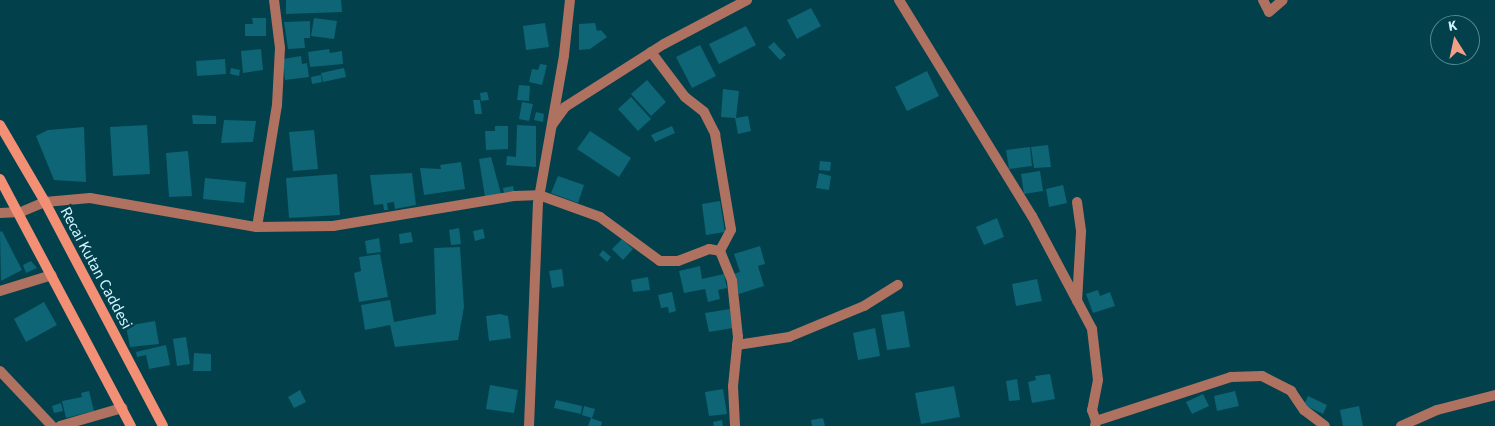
<!DOCTYPE html>
<html>
<head>
<meta charset="utf-8">
<style>
  body { margin:0 }
  #map { position:relative; width:1495px; height:426px; overflow:hidden; background:#02404c; font-family:"Source Sans 3",sans-serif }
  div>[style] { position:absolute }
  [style*='--x'] { left:calc(var(--x)*1px); top:calc(var(--y)*1px); width:calc(var(--w)*1px); rotate:calc(var(--a)*1deg) }
  .building>* { inset:0; background:#0d6576 }
  .minor>* { height:10px; margin:-5px; padding:0 5px; transform-origin:5px; border-radius:5px; background:#af7160 }
  .tertiary>* { height:10px; margin:-5px; padding:0 5px; transform-origin:5px; border-radius:5px; background:#af7160 }
  .secondary>* { height:10px; margin:-5px; padding:0 5px; transform-origin:5px; border-radius:5px; background:#f28f75 }
  span { translate:-50% -50%; white-space:nowrap; text-align:center; line-height:1.15; -webkit-text-stroke:5px #02404c; paint-order:stroke }
  .street-label { font-size:16px; color:#d1f5ff }
  .north { position:absolute; left:1430px; top:15px; width:50px; height:50px; box-sizing:border-box; background:#02404c; border:1px solid #558894; border-radius:50%; rotate:350deg; font-size:14px; font-weight:700; line-height:20px; text-align:center; color:#d1f5ff }
  .north::after { content:''; display:block; margin:auto; width:18px; height:22px; background:#f49e87; clip-path:polygon(50% 0,100% 100%,50% 72%,0 100%) }
</style>
</head>
<body>
<div id="map">
  <div class="building">
    <i style="clip-path:polygon(286px 0,341px 0,342px 12px,286px 14px)"></i>
    <i style="clip-path:polygon(811px 8px,821px 26px,797px 39px,787px 20px)"></i>
    <i style="clip-path:polygon(252px 18px,266px 18px,266px 36px,245px 36px,245px 24px,253px 24px)"></i>
    <i style="clip-path:polygon(314px 18px,337px 21px,334px 39px,311px 36px)"></i>
    <i style="clip-path:polygon(310px 21px,310px 38px,304px 38px,305px 48px,288px 49px,284px 22px)"></i>
    <i style="clip-path:polygon(545px 23px,549px 47px,526px 50px,523px 26px)"></i>
    <i style="clip-path:polygon(595px 23px,597px 31px,601px 30px,607px 37px,590px 49px,579px 50px,579px 24px)"></i>
    <i style="clip-path:polygon(746px 26px,756px 45px,719px 64px,709px 44px)"></i>
    <i style="clip-path:polygon(774px 42px,786px 55px,780px 60px,768px 47px)"></i>
    <i style="clip-path:polygon(700px 45px,716px 76px,692px 88px,676px 57px)"></i>
    <i style="clip-path:polygon(261px 49px,263px 70px,243px 73px,241px 51px)"></i>
    <i style="clip-path:polygon(329px 49px,330px 53px,342px 51px,343px 64px,310px 67px,308px 52px)"></i>
    <i style="clip-path:polygon(301px 56px,302px 64px,307px 63px,309px 77px,285px 80px,283px 59px)"></i>
    <i style="clip-path:polygon(225px 59px,226px 74px,197px 76px,196px 61px)"></i>
    <i style="clip-path:polygon(540px 64px,547px 65px,542px 85px,529px 82px,532px 69px,538px 70px)"></i>
    <i style="clip-path:polygon(231px 68px,240px 70px,239px 76px,230px 74px)"></i>
    <i style="clip-path:polygon(344px 68px,346px 77px,323px 82px,321px 73px)"></i>
    <i style="clip-path:polygon(927px 71px,939px 96px,907px 111px,895px 87px)"></i>
    <i style="clip-path:polygon(321px 75px,322px 82px,312px 84px,311px 77px)"></i>
    <i style="clip-path:polygon(647px 80px,666px 102px,651px 116px,631px 94px)"></i>
    <i style="clip-path:polygon(519px 85px,530px 86px,529px 101px,517px 100px)"></i>
    <i style="clip-path:polygon(723px 89px,739px 91px,736px 118px,748px 116px,751px 131px,738px 134px,735px 118px,721px 117px)"></i>
    <i style="clip-path:polygon(487px 92px,489px 100px,481px 101px,480px 93px)"></i>
    <i style="clip-path:polygon(631px 97px,651px 119px,638px 131px,618px 109px)"></i>
    <i style="clip-path:polygon(473px 100px,480px 100px,482px 114px,475px 114px)"></i>
    <i style="clip-path:polygon(522px 102px,533px 104px,529px 121px,519px 119px)"></i>
    <i style="clip-path:polygon(536px 112px,544px 114px,543px 122px,534px 120px)"></i>
    <i style="clip-path:polygon(192px 115px,216px 116px,216px 124px,193px 124px)"></i>
    <i style="clip-path:polygon(224px 120px,256px 121px,253px 142px,221px 143px)"></i>
    <i style="clip-path:polygon(147px 125px,150px 174px,113px 176px,110px 127px)"></i>
    <i style="clip-path:polygon(517px 125px,536px 126px,536px 167px,506px 165px,507px 156px,516px 157px)"></i>
    <i style="clip-path:polygon(495px 126px,508px 126px,508px 149px,486px 150px,485px 131px,495px 131px)"></i>
    <i style="clip-path:polygon(672px 126px,675px 133px,655px 142px,651px 135px)"></i>
    <i style="clip-path:polygon(84px 127px,86px 182px,54px 180px,36px 136px,48px 130px)"></i>
    <i style="clip-path:polygon(314px 130px,318px 169px,293px 171px,289px 132px)"></i>
    <i style="clip-path:polygon(590px 131px,631px 158px,619px 177px,577px 149px)"></i>
    <i style="clip-path:polygon(1048px 145px,1051px 167px,1034px 168px,1031px 147px)"></i>
    <i style="clip-path:polygon(1030px 147px,1032px 166px,1009px 169px,1006px 150px)"></i>
    <i style="clip-path:polygon(188px 151px,192px 196px,169px 197px,166px 153px)"></i>
    <i style="clip-path:polygon(491px 157px,501px 194px,485px 197px,479px 159px)"></i>
    <i style="clip-path:polygon(820px 161px,831px 162px,830px 171px,819px 170px)"></i>
    <i style="clip-path:polygon(461px 162px,465px 189px,424px 195px,420px 168px,441px 169px,440px 165px)"></i>
    <i style="clip-path:polygon(1040px 171px,1043px 191px,1024px 194px,1021px 174px)"></i>
    <i style="clip-path:polygon(412px 173px,416px 205px,395px 209px,394px 202px,387px 203px,388px 210px,384px 210px,383px 204px,374px 205px,370px 175px)"></i>
    <i style="clip-path:polygon(819px 173px,831px 176px,829px 190px,816px 188px)"></i>
    <i style="clip-path:polygon(337px 174px,340px 215px,289px 218px,286px 178px)"></i>
    <i style="clip-path:polygon(558px 176px,584px 185px,578px 203px,551px 193px)"></i>
    <i style="clip-path:polygon(205px 178px,246px 182px,244px 203px,203px 199px)"></i>
    <i style="clip-path:polygon(1063px 185px,1067px 203px,1049px 207px,1046px 189px)"></i>
    <i style="clip-path:polygon(513px 186px,514px 191px,504px 193px,503px 188px)"></i>
    <i style="clip-path:polygon(720px 201px,725px 232px,706px 235px,702px 204px)"></i>
    <i style="clip-path:polygon(997px 218px,1004px 237px,984px 245px,976px 227px)"></i>
    <i style="clip-path:polygon(459px 228px,461px 244px,451px 245px,449px 230px)"></i>
    <i style="clip-path:polygon(483px 229px,485px 238px,475px 241px,473px 231px)"></i>
    <i style="clip-path:polygon(2px 231px,22px 270px,1px 281px,0 232px)"></i>
    <i style="clip-path:polygon(411px 232px,413px 242px,400px 244px,399px 234px)"></i>
    <i style="clip-path:polygon(379px 238px,381px 252px,367px 254px,365px 241px)"></i>
    <i style="clip-path:polygon(622px 239px,633px 249px,623px 260px,612px 249px)"></i>
    <i style="clip-path:polygon(760px 246px,765px 264px,758px 266px,764px 286px,739px 294px,733px 274px,740px 272px,734px 254px)"></i>
    <i style="clip-path:polygon(460px 247px,464px 307px,458px 340px,395px 347px,390px 325px,365px 330px,361px 305px,390px 300px,394px 322px,436px 314px,434px 248px)"></i>
    <i style="clip-path:polygon(603px 250px,611px 257px,607px 262px,599px 255px)"></i>
    <i style="clip-path:polygon(380px 254px,388px 297px,359px 302px,354px 273px,361px 271px,359px 257px)"></i>
    <i style="clip-path:polygon(31px 261px,37px 268px,26px 273px,23px 265px)"></i>
    <i style="clip-path:polygon(700px 266px,702px 279px,724px 274px,727px 288px,718px 290px,720px 299px,708px 302px,705px 289px,684px 293px,679px 271px)"></i>
    <i style="clip-path:polygon(562px 269px,564px 286px,552px 288px,549px 271px)"></i>
    <i style="clip-path:polygon(648px 277px,650px 290px,633px 292px,631px 280px)"></i>
    <i style="clip-path:polygon(1037px 279px,1042px 301px,1016px 306px,1012px 284px)"></i>
    <i style="clip-path:polygon(1098px 290px,1100px 296px,1110px 292px,1115px 306px,1093px 313px,1086px 294px)"></i>
    <i style="clip-path:polygon(672px 292px,676px 311px,669px 313px,668px 307px,661px 308px,658px 295px)"></i>
    <i style="clip-path:polygon(44px 302px,57px 325px,26px 342px,14px 319px)"></i>
    <i style="clip-path:polygon(730px 309px,733px 328px,709px 332px,705px 313px)"></i>
    <i style="clip-path:polygon(904px 311px,910px 347px,887px 350px,881px 315px)"></i>
    <i style="clip-path:polygon(500px 314px,508px 316px,511px 338px,489px 341px,486px 316px)"></i>
    <i style="clip-path:polygon(155px 321px,159px 344px,130px 347px,126px 326px)"></i>
    <i style="clip-path:polygon(875px 328px,880px 356px,858px 360px,853px 333px)"></i>
    <i style="clip-path:polygon(186px 337px,190px 364px,177px 366px,173px 339px)"></i>
    <i style="clip-path:polygon(166px 345px,170px 365px,149px 369px,146px 355px,137px 357px,136px 352px)"></i>
    <i style="clip-path:polygon(194px 353px,211px 354px,211px 371px,193px 371px)"></i>
    <i style="clip-path:polygon(1050px 374px,1055px 399px,1032px 403px,1028px 382px,1036px 380px,1035px 376px)"></i>
    <i style="clip-path:polygon(1017px 379px,1020px 400px,1009px 401px,1006px 381px)"></i>
    <i style="clip-path:polygon(490px 385px,518px 390px,514px 413px,486px 409px)"></i>
    <i style="clip-path:polygon(954px 386px,960px 417px,921px 424px,915px 393px)"></i>
    <i style="clip-path:polygon(723px 389px,727px 414px,709px 416px,705px 392px)"></i>
    <i style="clip-path:polygon(300px 390px,306px 402px,294px 408px,288px 397px)"></i>
    <i style="clip-path:polygon(89px 391px,94px 411px,66px 418px,62px 401px,82px 397px,81px 393px)"></i>
    <i style="clip-path:polygon(1235px 391px,1239px 406px,1217px 411px,1214px 396px)"></i>
    <i style="clip-path:polygon(1203px 394px,1209px 406px,1192px 414px,1186px 402px)"></i>
    <i style="clip-path:polygon(1308px 396px,1327px 405px,1323px 414px,1304px 405px)"></i>
    <i style="clip-path:polygon(556px 400px,582px 406px,581px 414px,554px 408px)"></i>
    <i style="clip-path:polygon(61px 403px,63px 411px,54px 413px,52px 406px)"></i>
    <i style="clip-path:polygon(584px 406px,595px 409px,592px 418px,582px 415px)"></i>
    <i style="clip-path:polygon(1359px 406px,1363px 426px,1343px 426px,1340px 410px)"></i>
    <i style="clip-path:polygon(591px 418px,602px 422px,601px 426px,588px 426px)"></i>
    <i style="clip-path:polygon(823px 418px,825px 426px,812px 426px,811px 420px)"></i>
    <i style="clip-path:polygon(722px 420px,723px 426px,714px 426px,713px 422px)"></i>
  </div>
  <div class="minor">
    <i style="--x:899;--y:0;--w:254;--a:58.4"></i>
    <i style="--x:1032;--y:216;--w:128;--a:62"></i>
    <i style="--x:1092;--y:329;--w:51;--a:83.3"></i>
    <i style="--x:1098;--y:380;--w:31;--a:101"></i>
    <i style="--x:1092;--y:410;--w:12;--a:70"></i>
    <i style="--x:1263;--y:0;--w:13;--a:63"></i>
    <i style="--x:1269;--y:12;--w:18;--a:-41"></i>
    <i style="--x:651;--y:52;--w:56;--a:52.9"></i>
    <i style="--x:685;--y:97;--w:24;--a:38"></i>
    <i style="--x:704;--y:112;--w:25;--a:63"></i>
    <i style="--x:715;--y:134;--w:97;--a:80.5"></i>
    <i style="--x:731;--y:230;--w:24;--a:118"></i>
    <i style="--x:539;--y:195;--w:65;--a:19.8"></i>
    <i style="--x:600;--y:217;--w:74;--a:36.3"></i>
    <i style="--x:660;--y:261;--w:18;--a:0"></i>
    <i style="--x:678;--y:261;--w:33;--a:-21"></i>
    <i style="--x:709;--y:249;--w:11;--a:10"></i>
    <i style="--x:720;--y:251;--w:32;--a:68"></i>
    <i style="--x:732;--y:281;--w:56;--a:83.9"></i>
    <i style="--x:738;--y:337;--w:49;--a:95.8"></i>
    <i style="--x:733;--y:386;--w:40;--a:87.1"></i>
    <i style="--x:1077;--y:202;--w:30;--a:82"></i>
    <i style="--x:1081;--y:232;--w:69;--a:93.3"></i>
    <i style="--x:737;--y:345;--w:53;--a:-8.7"></i>
    <i style="--x:789;--y:337;--w:81;--a:-22.5"></i>
    <i style="--x:864;--y:306;--w:40;--a:-32"></i>
    <i style="--x:0;--y:371;--w:76;--a:46.6"></i>
    <i style="--x:60;--y:426;--w:65;--a:-16.2"></i>
  </div>
  <div class="tertiary">
    <i style="--x:552;--y:125;--w:22;--a:-54"></i>
    <i style="--x:565;--y:107;--w:117;--a:-32.5"></i>
    <i style="--x:664;--y:44;--w:94;--a:-27.9"></i>
    <i style="--x:0;--y:213;--w:21;--a:-3"></i>
    <i style="--x:21;--y:212;--w:26;--a:-23"></i>
    <i style="--x:45;--y:202;--w:45;--a:-5.1"></i>
    <i style="--x:90;--y:198;--w:169;--a:9.9"></i>
    <i style="--x:257;--y:227;--w:76;--a:-0.8"></i>
    <i style="--x:333;--y:226;--w:183;--a:-9.4"></i>
    <i style="--x:514;--y:196;--w:25;--a:-2"></i>
    <i style="--x:257;--y:227;--w:124;--a:-80.7"></i>
    <i style="--x:277;--y:105;--w:57;--a:-87"></i>
    <i style="--x:280;--y:48;--w:48;--a:-97.1"></i>
    <i style="--x:0;--y:291;--w:54;--a:-17.1"></i>
    <i style="--x:529;--y:426;--w:223;--a:-87.7"></i>
    <i style="--x:538;--y:203;--w:150;--a:-80"></i>
    <i style="--x:564;--y:55;--w:55;--a:-83.8"></i>
    <i style="--x:1095;--y:426;--w:5;--a:-79"></i>
    <i style="--x:1096;--y:421;--w:142;--a:-18.1"></i>
    <i style="--x:1231;--y:377;--w:31;--a:-2"></i>
    <i style="--x:1262;--y:376;--w:33;--a:27"></i>
    <i style="--x:1291;--y:391;--w:23;--a:56"></i>
    <i style="--x:1304;--y:410;--w:26;--a:37"></i>
    <i style="--x:1401;--y:426;--w:39;--a:-24"></i>
    <i style="--x:1437;--y:410;--w:60;--a:-14.5"></i>
  </div>
  <div class="secondary">
    <i style="--x:0;--y:125;--w:89;--a:59.7"></i>
    <i style="--x:45;--y:202;--w:253;--a:62.2"></i>
    <i style="--x:0;--y:179;--w:280;--a:62.1"></i>
  </div>
  <div class="street-label">
    <span style="left:96px;top:268px;rotate:62deg">Recai Kutan Caddesi</span>
  </div>
  <div class="north">K</div>
</div>
</body>
</html>
